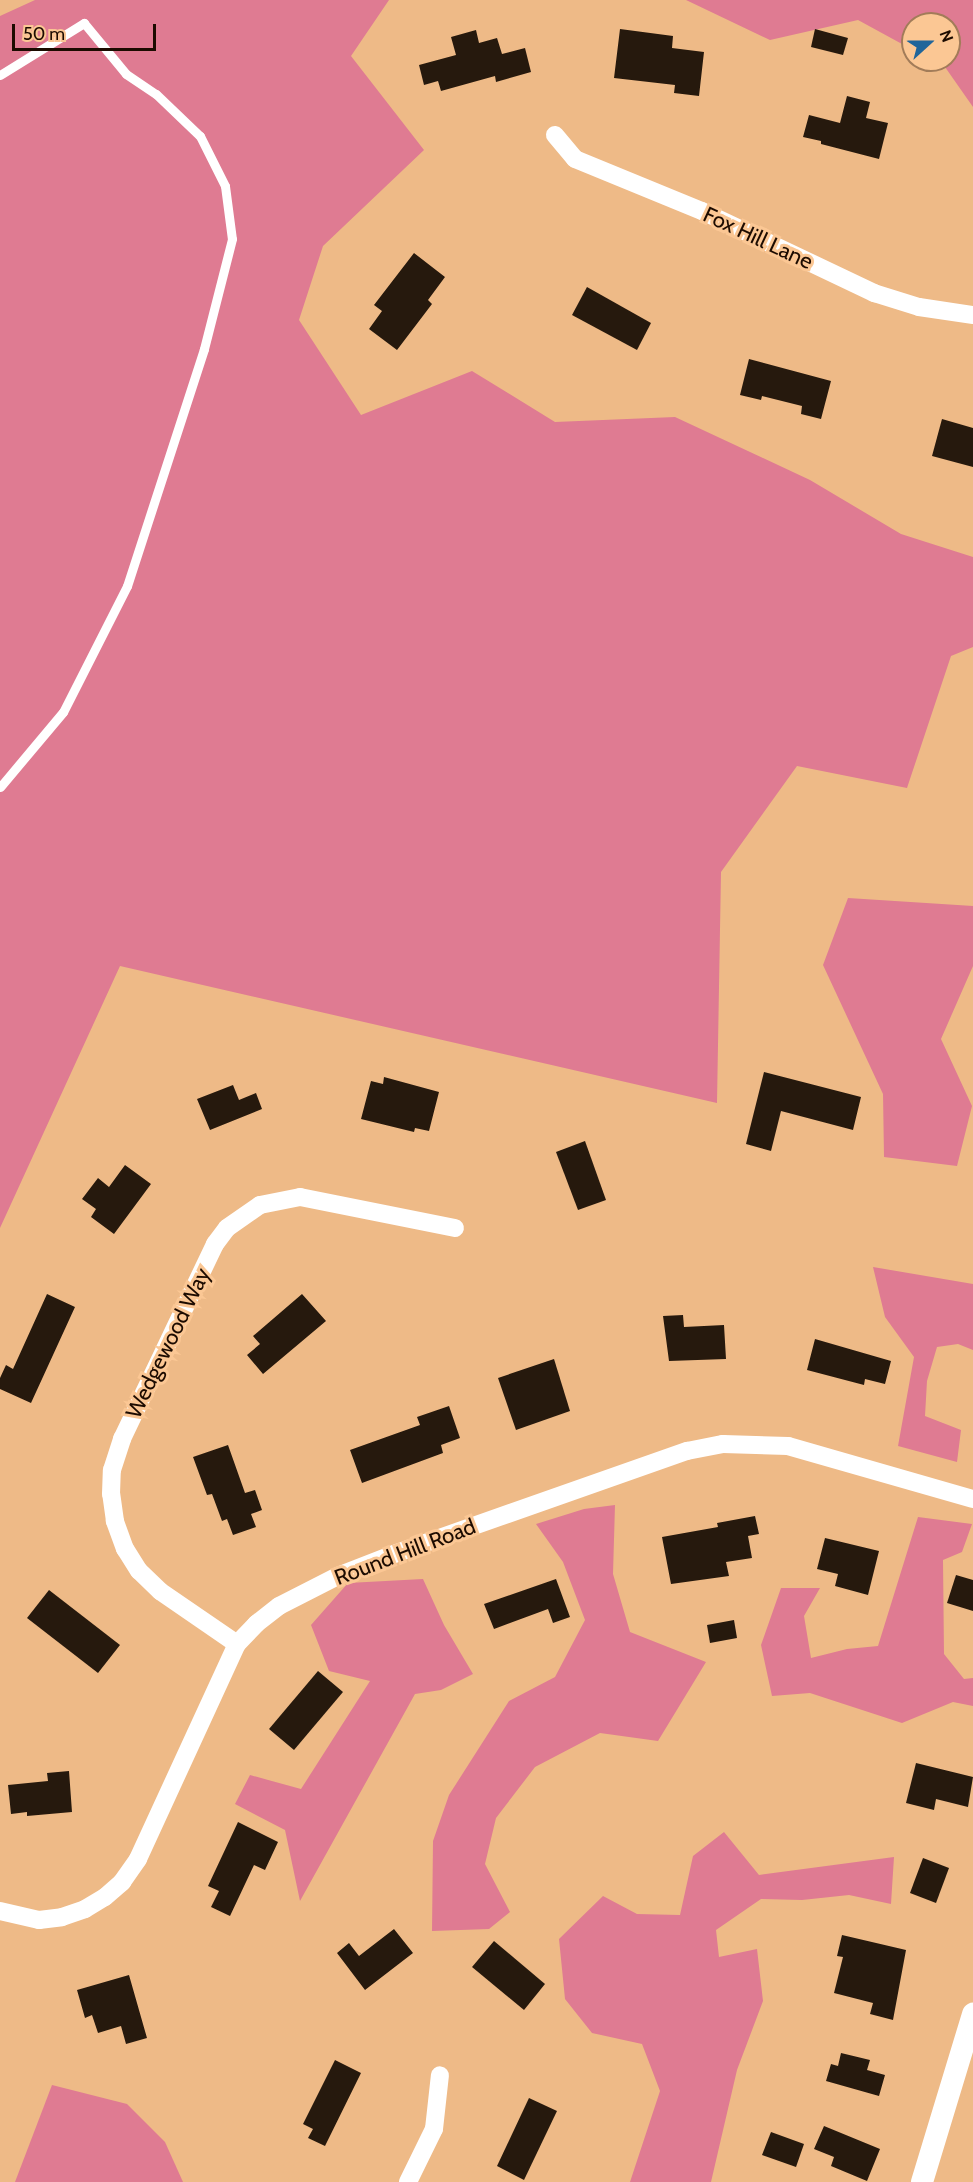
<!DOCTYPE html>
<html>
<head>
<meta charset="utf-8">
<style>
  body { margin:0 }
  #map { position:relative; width:973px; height:2182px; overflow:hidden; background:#eeba87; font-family:Cabin,sans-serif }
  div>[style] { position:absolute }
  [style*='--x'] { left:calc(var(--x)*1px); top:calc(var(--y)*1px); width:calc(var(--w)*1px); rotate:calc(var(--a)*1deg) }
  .green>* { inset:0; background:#df7b92 }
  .building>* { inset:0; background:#26190d }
  .service>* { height:9px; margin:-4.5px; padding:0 4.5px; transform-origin:4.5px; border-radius:4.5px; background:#fff }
  .minor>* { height:18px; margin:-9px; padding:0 9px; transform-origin:9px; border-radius:9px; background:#fff }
  .tertiary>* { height:22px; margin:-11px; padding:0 11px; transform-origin:11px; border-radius:11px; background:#fff }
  span { translate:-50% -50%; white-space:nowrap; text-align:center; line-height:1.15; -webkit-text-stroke:6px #fbc794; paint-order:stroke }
  .street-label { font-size:22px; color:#1c0b00 }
  .north { position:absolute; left:901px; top:12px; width:60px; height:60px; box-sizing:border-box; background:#fbc794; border:2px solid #a27c59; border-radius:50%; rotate:69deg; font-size:16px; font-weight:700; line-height:24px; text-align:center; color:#1c0b00 }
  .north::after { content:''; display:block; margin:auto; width:21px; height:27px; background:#20659a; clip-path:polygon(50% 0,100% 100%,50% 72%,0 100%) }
  .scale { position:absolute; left:12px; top:24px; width:144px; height:27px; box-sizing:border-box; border:3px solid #1c0b00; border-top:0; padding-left:8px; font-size:18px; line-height:21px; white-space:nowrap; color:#1c0b00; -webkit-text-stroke:4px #fbc794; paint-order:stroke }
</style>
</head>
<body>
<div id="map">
  <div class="green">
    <i style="clip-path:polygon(35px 0,389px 0,351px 56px,424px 150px,323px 246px,299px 320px,361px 415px,472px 371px,555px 422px,675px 417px,810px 480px,901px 534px,973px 557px,973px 647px,951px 656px,907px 788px,797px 766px,721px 872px,717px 1103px,120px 966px,0 1228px,0 16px)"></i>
    <i style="clip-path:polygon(686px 0,973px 0,973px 107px,945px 67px,932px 60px,949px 60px,949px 24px,913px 24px,913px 50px,858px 20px,770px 40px)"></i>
    <i style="clip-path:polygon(848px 898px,973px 906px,973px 966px,941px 1039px,972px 1106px,957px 1166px,884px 1157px,883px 1094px,823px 965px)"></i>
    <i style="clip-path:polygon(873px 1267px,973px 1284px,973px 1350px,958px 1344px,937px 1347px,927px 1381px,925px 1416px,961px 1430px,957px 1462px,898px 1446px,914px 1357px,885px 1317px)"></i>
    <i style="clip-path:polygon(615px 1505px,613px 1574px,630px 1632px,706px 1662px,658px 1741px,600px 1733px,535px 1767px,496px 1818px,485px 1864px,510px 1912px,489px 1929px,432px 1931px,433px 1841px,449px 1795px,509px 1701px,555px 1677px,585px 1620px,563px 1562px,536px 1524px,584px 1509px)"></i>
    <i style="clip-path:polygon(918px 1517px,972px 1524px,962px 1552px,943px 1560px,944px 1654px,964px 1679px,973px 1678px,973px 1706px,953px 1702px,902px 1723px,810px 1693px,772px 1696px,761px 1645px,781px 1588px,820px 1588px,804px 1616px,811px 1658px,847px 1649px,878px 1646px)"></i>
    <i style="clip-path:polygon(423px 1579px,444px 1625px,473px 1674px,441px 1690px,415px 1694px,300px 1901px,285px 1830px,235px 1804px,250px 1775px,301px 1789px,370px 1681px,329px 1671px,311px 1625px,348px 1583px)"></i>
    <i style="clip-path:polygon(724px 1832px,759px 1875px,894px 1857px,891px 1904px,849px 1895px,802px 1900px,761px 1899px,716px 1930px,719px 1957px,757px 1949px,763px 2001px,737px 2070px,711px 2182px,630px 2182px,660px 2091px,642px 2044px,592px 2033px,565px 1999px,559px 1939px,603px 1896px,637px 1914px,680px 1915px,693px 1856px)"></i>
    <i style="clip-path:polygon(52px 2085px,127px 2104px,165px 2142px,183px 2182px,15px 2182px)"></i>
  </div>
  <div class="building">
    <i style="clip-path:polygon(620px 29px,673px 36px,672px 48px,704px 52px,699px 96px,674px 93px,675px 85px,614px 78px)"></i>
    <i style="clip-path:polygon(815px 29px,848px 38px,843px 55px,811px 47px)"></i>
    <i style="clip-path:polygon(476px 30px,479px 43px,497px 38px,502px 54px,525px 48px,531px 72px,496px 82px,495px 76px,441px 91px,438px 81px,424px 85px,419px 65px,456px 55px,451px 37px)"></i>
    <i style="clip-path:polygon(847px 96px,870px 102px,866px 118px,888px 123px,879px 159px,821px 144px,821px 141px,803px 137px,809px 115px,840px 123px)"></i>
    <i style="clip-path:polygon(414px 253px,445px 277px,428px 300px,432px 304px,397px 350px,369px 329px,382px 311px,374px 305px)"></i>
    <i style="clip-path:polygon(587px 287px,651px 323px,637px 350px,572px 315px)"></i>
    <i style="clip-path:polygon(749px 359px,831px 381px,821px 419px,801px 414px,802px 406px,762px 396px,761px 400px,740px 395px)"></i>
    <i style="clip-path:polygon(942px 419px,973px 428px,973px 467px,932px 456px)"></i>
    <i style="clip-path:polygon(764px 1072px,861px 1097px,853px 1130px,781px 1111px,771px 1151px,746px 1144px)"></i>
    <i style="clip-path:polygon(384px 1077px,439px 1092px,429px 1131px,415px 1128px,414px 1132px,361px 1119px,371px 1081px,383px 1084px)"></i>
    <i style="clip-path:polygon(233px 1085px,239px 1100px,256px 1093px,262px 1109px,210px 1130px,197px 1099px)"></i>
    <i style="clip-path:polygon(585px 1141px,606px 1200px,578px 1210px,556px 1152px)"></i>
    <i style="clip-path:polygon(125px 1165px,151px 1184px,114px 1234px,91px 1217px,96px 1209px,82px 1199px,98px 1178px,109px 1187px)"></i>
    <i style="clip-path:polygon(47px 1294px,75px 1307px,31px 1403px,0 1389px,0 1378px,6px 1365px,13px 1369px)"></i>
    <i style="clip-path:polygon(302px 1294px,326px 1321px,263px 1374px,247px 1355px,260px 1344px,253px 1336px)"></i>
    <i style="clip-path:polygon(683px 1315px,684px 1327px,724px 1325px,726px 1359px,669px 1361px,663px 1316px)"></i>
    <i style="clip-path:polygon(815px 1339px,891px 1361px,885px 1384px,865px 1379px,864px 1385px,807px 1370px)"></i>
    <i style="clip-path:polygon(554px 1359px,570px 1411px,516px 1430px,498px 1378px)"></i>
    <i style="clip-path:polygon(449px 1406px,460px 1438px,441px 1445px,443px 1453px,362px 1483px,350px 1450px,420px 1425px,417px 1417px)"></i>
    <i style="clip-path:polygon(228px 1445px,245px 1493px,255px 1490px,262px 1510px,251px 1514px,256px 1527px,233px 1535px,227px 1519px,222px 1521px,212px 1494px,207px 1495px,193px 1457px)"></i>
    <i style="clip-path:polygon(755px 1516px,759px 1534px,748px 1536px,752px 1558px,726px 1562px,729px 1576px,671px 1584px,662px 1537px,718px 1527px,717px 1523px)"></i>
    <i style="clip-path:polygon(825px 1538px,879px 1551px,868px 1595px,835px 1586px,838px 1574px,817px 1569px)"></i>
    <i style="clip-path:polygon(956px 1575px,973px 1580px,973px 1611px,947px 1603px)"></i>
    <i style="clip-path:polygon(556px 1579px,570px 1617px,553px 1623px,548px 1609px,494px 1629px,484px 1604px)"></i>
    <i style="clip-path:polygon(49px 1590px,120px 1645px,98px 1673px,27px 1618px)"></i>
    <i style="clip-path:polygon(734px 1620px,737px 1638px,710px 1643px,707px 1625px)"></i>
    <i style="clip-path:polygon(318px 1671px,343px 1692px,294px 1750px,269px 1729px)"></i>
    <i style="clip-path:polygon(916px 1763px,973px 1777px,968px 1807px,936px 1799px,934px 1810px,906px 1803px)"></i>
    <i style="clip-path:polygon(69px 1771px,72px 1812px,27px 1816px,27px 1812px,11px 1814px,8px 1785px,48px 1781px,47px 1773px)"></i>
    <i style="clip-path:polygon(238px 1822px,278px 1842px,265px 1870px,254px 1865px,230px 1916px,211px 1907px,219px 1891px,208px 1886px)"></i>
    <i style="clip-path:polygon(923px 1858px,949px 1868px,936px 1903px,910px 1893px)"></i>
    <i style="clip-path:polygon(394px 1929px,413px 1953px,365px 1990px,337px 1953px,349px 1943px,359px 1956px)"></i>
    <i style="clip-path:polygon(842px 1935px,906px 1950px,893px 2020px,870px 2014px,873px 2003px,834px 1993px,843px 1957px,837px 1956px)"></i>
    <i style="clip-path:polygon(494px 1941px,545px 1984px,524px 2010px,472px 1967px)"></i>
    <i style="clip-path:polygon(129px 1975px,147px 2038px,126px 2044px,121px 2026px,98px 2033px,92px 2015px,85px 2018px,77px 1990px)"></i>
    <i style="clip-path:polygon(841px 2053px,870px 2060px,867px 2070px,885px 2075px,879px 2096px,826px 2081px,831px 2064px,838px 2066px)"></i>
    <i style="clip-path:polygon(335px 2060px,361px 2073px,325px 2146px,308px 2138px,313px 2129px,303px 2124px)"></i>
    <i style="clip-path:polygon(529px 2098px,557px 2111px,524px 2180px,497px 2166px)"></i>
    <i style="clip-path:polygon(824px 2126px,880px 2149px,867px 2181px,831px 2166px,834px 2157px,814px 2149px)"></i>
    <i style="clip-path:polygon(771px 2132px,804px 2144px,796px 2167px,762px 2155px)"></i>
  </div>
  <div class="service">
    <i style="--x:0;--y:75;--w:99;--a:-31.8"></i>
    <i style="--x:84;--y:23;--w:66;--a:50.5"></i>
    <i style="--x:126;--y:74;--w:36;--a:34"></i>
    <i style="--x:156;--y:94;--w:61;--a:43.7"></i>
    <i style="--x:200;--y:136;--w:56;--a:63.4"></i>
    <i style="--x:225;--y:186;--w:53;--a:82.5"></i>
    <i style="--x:232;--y:239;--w:114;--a:104.3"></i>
    <i style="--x:204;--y:349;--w:249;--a:108"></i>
    <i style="--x:127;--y:586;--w:141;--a:116.9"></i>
    <i style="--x:63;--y:712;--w:98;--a:130"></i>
  </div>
  <div class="minor">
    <i style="--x:555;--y:135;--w:31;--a:50"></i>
    <i style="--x:575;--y:159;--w:137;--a:22.3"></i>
    <i style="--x:702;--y:211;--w:191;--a:25.5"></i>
    <i style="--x:874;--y:293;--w:47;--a:17.3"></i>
    <i style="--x:919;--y:307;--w:55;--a:8.4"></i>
    <i style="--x:237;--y:1644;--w:93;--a:-145.5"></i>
    <i style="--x:160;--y:1591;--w:29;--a:-136"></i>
    <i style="--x:139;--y:1571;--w:26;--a:-122"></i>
    <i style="--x:125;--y:1549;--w:30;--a:-110"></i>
    <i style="--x:115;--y:1521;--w:27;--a:-98"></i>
    <i style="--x:111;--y:1494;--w:24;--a:-88"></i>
    <i style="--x:112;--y:1470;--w:33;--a:-72"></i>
    <i style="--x:122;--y:1439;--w:216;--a:-64.5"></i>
    <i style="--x:215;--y:1244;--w:20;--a:-53"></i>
    <i style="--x:227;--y:1228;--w:40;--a:-34.9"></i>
    <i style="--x:260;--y:1205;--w:41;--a:-11.3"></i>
    <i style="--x:300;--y:1197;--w:158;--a:11.3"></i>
    <i style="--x:0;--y:1911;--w:40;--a:13"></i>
    <i style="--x:39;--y:1920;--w:23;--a:-7"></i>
    <i style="--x:62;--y:1917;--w:24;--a:-19"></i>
    <i style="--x:85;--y:1909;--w:23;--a:-31"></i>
    <i style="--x:105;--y:1897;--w:23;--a:-41"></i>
    <i style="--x:122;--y:1882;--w:28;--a:-55"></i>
    <i style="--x:138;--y:1859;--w:237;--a:-65.3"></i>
    <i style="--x:237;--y:1644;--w:28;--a:-46"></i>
    <i style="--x:256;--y:1624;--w:29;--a:-38"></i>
    <i style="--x:279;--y:1606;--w:66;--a:-27"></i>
    <i style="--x:338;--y:1576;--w:60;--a:-21.4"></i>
    <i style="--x:394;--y:1554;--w:311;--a:-19.4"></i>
    <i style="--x:687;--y:1451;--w:37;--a:-11"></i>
    <i style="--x:723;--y:1444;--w:65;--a:1.8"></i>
    <i style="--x:788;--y:1446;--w:192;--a:16"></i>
    <i style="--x:408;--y:2182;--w:59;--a:-63.9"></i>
    <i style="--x:434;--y:2129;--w:54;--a:-83.7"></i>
  </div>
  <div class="tertiary">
    <i style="--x:922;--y:2182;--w:176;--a:-73.1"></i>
  </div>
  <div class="street-label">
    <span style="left:758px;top:238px;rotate:25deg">Fox Hill Lane</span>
    <span style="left:168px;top:1343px;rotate:-64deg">Wedgewood Way</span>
    <span style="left:405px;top:1552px;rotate:-21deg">Round Hill Road</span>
  </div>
  <div class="north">N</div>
  <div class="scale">50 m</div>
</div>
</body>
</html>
